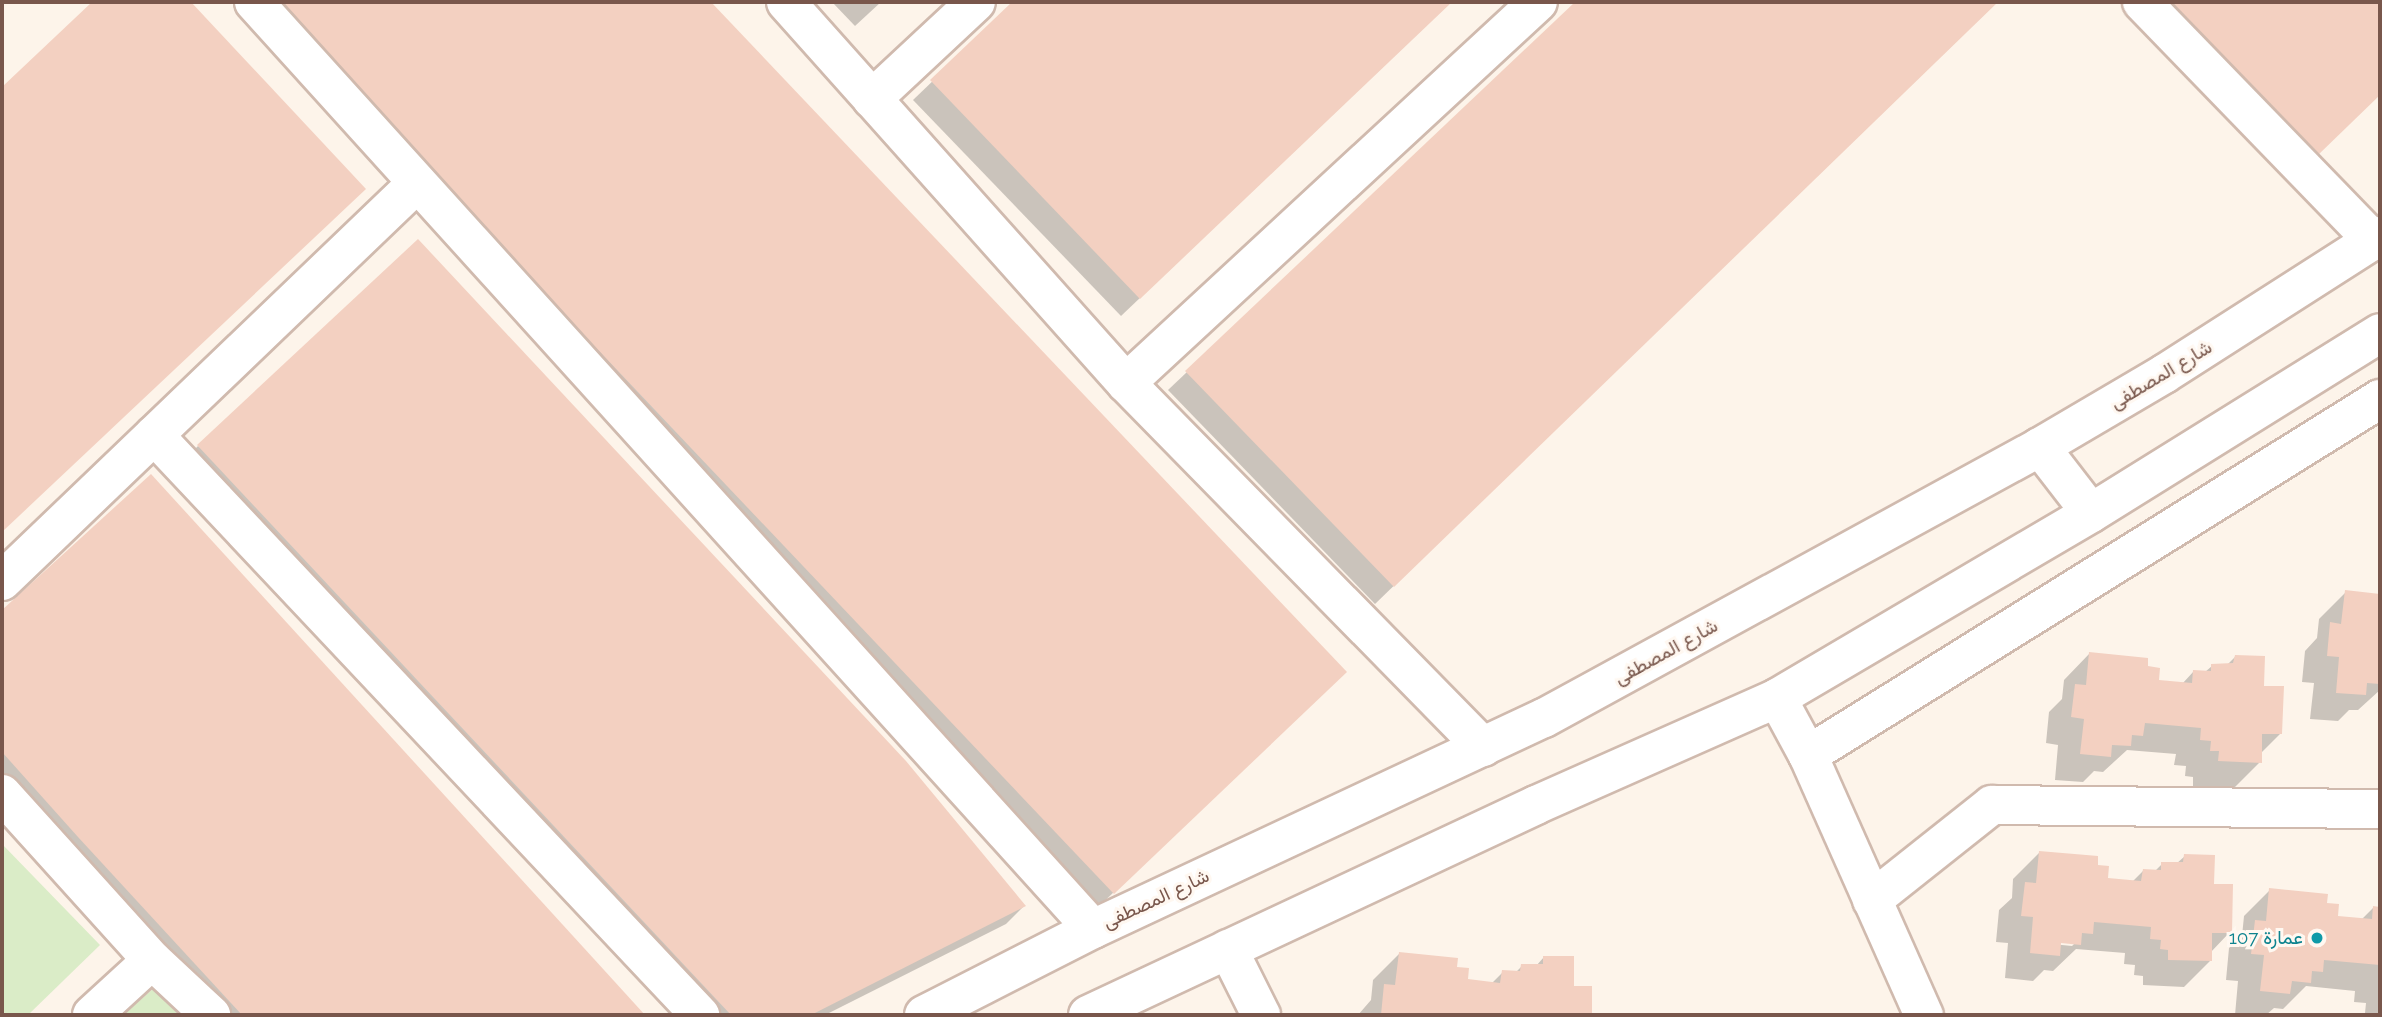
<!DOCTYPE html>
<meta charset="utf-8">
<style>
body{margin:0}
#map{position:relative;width:2382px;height:1017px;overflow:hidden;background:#fdf4ea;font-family:Raleway,Vazirmatn,sans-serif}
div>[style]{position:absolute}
.green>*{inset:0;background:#daecc7}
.shadow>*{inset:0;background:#0003}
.building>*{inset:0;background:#f3d0c1}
.roads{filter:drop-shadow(2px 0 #d0baae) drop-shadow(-2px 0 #d0baae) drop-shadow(0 2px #d0baae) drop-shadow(0 -2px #d0baae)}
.minor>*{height:38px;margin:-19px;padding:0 19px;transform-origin:19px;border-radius:19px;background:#fff}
.dots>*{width:19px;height:19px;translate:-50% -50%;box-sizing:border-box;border:4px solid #fff8f1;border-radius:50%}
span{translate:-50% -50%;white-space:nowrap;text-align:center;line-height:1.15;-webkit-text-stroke:6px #fff8f1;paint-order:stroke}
.street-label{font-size:19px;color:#79574c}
.culture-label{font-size:19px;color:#0d838f}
.right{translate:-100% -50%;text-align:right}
.frame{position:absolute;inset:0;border:4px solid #79574c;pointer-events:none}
</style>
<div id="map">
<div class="green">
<div style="clip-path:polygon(2px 844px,100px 945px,28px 1015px,2px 1015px)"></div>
<div style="clip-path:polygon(154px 988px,179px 1015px,123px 1015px)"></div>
</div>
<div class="shadow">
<div style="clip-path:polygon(95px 2px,188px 2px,364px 189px,2px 530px,2px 89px)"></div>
<div style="clip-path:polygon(233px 2px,709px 2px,1345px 672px,1094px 911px)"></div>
<div style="clip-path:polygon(832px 2px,881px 2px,855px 26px)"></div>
<div style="clip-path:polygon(1015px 2px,1451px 2px,1121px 316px,913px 100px)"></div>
<div style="clip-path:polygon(1578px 2px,1997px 2px,1375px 604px,1168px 390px)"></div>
<div style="clip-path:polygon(2135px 2px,2380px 2px,2380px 94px,2298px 172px)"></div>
<div style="clip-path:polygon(198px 446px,1024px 906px,1006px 924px,825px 1015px,697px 1015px,180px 464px)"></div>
<div style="clip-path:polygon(151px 476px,643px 1015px,208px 1015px,2px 790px,2px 612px)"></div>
<div style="clip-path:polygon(2346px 592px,2380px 596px,2380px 690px,2358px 710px,2349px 710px,2338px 721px,2310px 719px,2314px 683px,2302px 682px,2305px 651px,2317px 638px,2319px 619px)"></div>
<div style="clip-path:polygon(2090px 653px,2146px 668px,2157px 681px,2182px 684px,2194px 671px,2205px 672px,2212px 666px,2227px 665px,2235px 657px,2263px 687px,2280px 734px,2260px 754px,2260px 762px,2234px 788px,2193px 787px,2193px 777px,2185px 776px,2186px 766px,2174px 765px,2176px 754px,2127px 750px,2103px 772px,2094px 771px,2083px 782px,2055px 780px,2058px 745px,2046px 743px,2049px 712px,2062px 699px,2064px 680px)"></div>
<div style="clip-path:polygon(evenodd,2040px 852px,2096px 867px,2106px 879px,2132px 882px,2143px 871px,2155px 871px,2162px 864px,2176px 864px,2185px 856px,2213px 886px,2230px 932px,2210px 953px,2210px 961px,2184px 987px,2143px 985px,2143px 976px,2134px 975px,2135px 965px,2124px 964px,2125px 953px,2076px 949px,2053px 971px,2044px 970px,2033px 981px,2005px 978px,2008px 943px,1996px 942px,1999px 910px,2012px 898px,2013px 879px,2040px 852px,2053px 940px,2075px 943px,2072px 946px,2052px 944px,2053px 940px)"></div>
<div style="clip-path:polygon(2270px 890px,2325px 905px,2337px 918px,2361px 920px,2373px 908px,2380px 908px,2380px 1015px,2365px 1013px,2366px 1003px,2354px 1002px,2355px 991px,2306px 986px,2283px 1009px,2274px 1008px,2266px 1015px,2235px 1015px,2238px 981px,2226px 980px,2229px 948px,2242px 936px,2244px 916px)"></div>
<div style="clip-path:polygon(1399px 954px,1455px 969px,1466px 981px,1491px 984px,1503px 972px,1515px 973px,1522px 966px,1536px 966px,1544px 957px,1572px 988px,1590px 988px,1590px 1015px,1358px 1015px,1371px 1000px,1373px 980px)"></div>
</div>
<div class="building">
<div style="clip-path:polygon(92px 2px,191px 2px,366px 189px,2px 532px,2px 87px)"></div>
<div style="clip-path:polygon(268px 2px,711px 2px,1347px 672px,1114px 894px)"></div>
<div style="clip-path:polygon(1012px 2px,1452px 2px,1140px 299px,930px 80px)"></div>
<div style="clip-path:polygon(1575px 2px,1998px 2px,1394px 587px,1185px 371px)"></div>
<div style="clip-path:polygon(2170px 2px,2380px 2px,2380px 95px,2317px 156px)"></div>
<div style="clip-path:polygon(418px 239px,906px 761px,1026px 906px,811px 1015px,731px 1015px,197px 445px)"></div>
<div style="clip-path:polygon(151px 474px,594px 959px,645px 1015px,242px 1015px,78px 837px,2px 752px,2px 610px)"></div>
<div style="clip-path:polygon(2345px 590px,2380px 594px,2380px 684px,2367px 683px,2366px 695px,2336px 693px,2339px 657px,2327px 656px,2330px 622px,2341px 624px)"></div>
<div style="clip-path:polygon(2089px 652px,2148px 658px,2148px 666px,2160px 668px,2159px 680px,2192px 683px,2193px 670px,2211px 671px,2211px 664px,2233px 663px,2235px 655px,2265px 656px,2264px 686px,2284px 686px,2282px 734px,2262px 734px,2262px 763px,2218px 761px,2219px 751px,2210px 751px,2211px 741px,2200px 740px,2201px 728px,2145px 723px,2143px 736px,2132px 735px,2131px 746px,2112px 745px,2111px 757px,2080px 754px,2084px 719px,2071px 717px,2075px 684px,2086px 685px)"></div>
<div style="clip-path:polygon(2039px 851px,2098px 856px,2098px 865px,2109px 866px,2108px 878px,2141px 881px,2143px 869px,2161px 870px,2161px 862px,2183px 862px,2184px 854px,2215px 855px,2214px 884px,2233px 884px,2232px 933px,2212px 933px,2212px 961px,2168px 960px,2168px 950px,2160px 949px,2161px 940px,2150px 939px,2151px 927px,2094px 922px,2093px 934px,2082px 933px,2081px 945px,2061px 943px,2060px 956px,2030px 953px,2033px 917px,2021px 916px,2025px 882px,2036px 883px)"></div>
<div style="clip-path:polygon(2269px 888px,2328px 894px,2327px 903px,2339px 904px,2338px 916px,2372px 919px,2373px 906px,2380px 907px,2380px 965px,2324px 960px,2323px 972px,2312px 971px,2311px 983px,2292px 981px,2290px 994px,2260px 991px,2264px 955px,2251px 954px,2255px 920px,2266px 921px)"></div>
<div style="clip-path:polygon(1399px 952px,1458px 958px,1457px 967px,1469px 968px,1468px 979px,1500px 983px,1502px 970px,1520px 971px,1521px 964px,1543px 964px,1543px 956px,1574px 956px,1574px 986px,1592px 986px,1592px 1015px,1381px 1015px,1384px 984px,1395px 985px)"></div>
</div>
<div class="roads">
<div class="minor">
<div style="left:254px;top:2px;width:1250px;rotate:47.85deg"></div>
<div style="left:786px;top:2px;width:511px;rotate:48.25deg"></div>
<div style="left:1126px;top:383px;width:510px;rotate:45.56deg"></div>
<div style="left:2142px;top:2px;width:333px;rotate:45.9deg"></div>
<div style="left:872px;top:99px;width:142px;rotate:-43deg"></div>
<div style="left:1126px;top:383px;width:561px;rotate:-42.76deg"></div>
<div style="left:154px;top:435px;width:797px;rotate:46.73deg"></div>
<div style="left:2040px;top:447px;width:83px;rotate:52.3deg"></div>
<div style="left:2px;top:581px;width:575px;rotate:-43.8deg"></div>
<div style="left:1777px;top:698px;width:65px;rotate:61.5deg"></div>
<div style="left:1808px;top:755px;width:285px;rotate:66deg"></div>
<div style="left:1808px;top:755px;width:674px;rotate:-31.9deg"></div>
<div style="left:2px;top:794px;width:224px;rotate:47.9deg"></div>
<div style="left:152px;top:960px;width:81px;rotate:43deg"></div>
<div style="left:1872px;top:900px;width:153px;rotate:-38.4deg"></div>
<div style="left:1992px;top:805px;width:388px;rotate:0.6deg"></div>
<div style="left:1228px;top:949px;width:74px;rotate:63.4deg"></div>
<div style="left:92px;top:1015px;width:81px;rotate:-42.5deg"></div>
<div style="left:924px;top:1015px;width:190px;rotate:-27deg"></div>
<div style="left:1093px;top:929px;width:498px;rotate:-25.1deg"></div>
<div style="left:1544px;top:718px;width:565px;rotate:-28.65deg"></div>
<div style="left:2040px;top:447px;width:144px;rotate:-30.5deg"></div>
<div style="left:2164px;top:374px;width:256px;rotate:-32.6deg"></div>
<div style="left:1088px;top:1015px;width:495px;rotate:-25.1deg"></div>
<div style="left:1536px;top:805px;width:264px;rotate:-23.9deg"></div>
<div style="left:1777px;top:698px;width:364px;rotate:-30.5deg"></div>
<div style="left:2091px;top:513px;width:340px;rotate:-31.9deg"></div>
</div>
</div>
<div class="dots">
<div style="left:2317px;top:938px;background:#0f9aa8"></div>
</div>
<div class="street-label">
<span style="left:2161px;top:375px;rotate:-31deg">شارع المصطفى</span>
<span style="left:1666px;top:652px;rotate:-29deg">شارع المصطفى</span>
<span style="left:1156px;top:899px;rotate:-25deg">شارع المصطفى</span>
</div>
<div class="culture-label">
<span class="right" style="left:2303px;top:938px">عمارة 107</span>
</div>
<div class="frame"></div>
</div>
